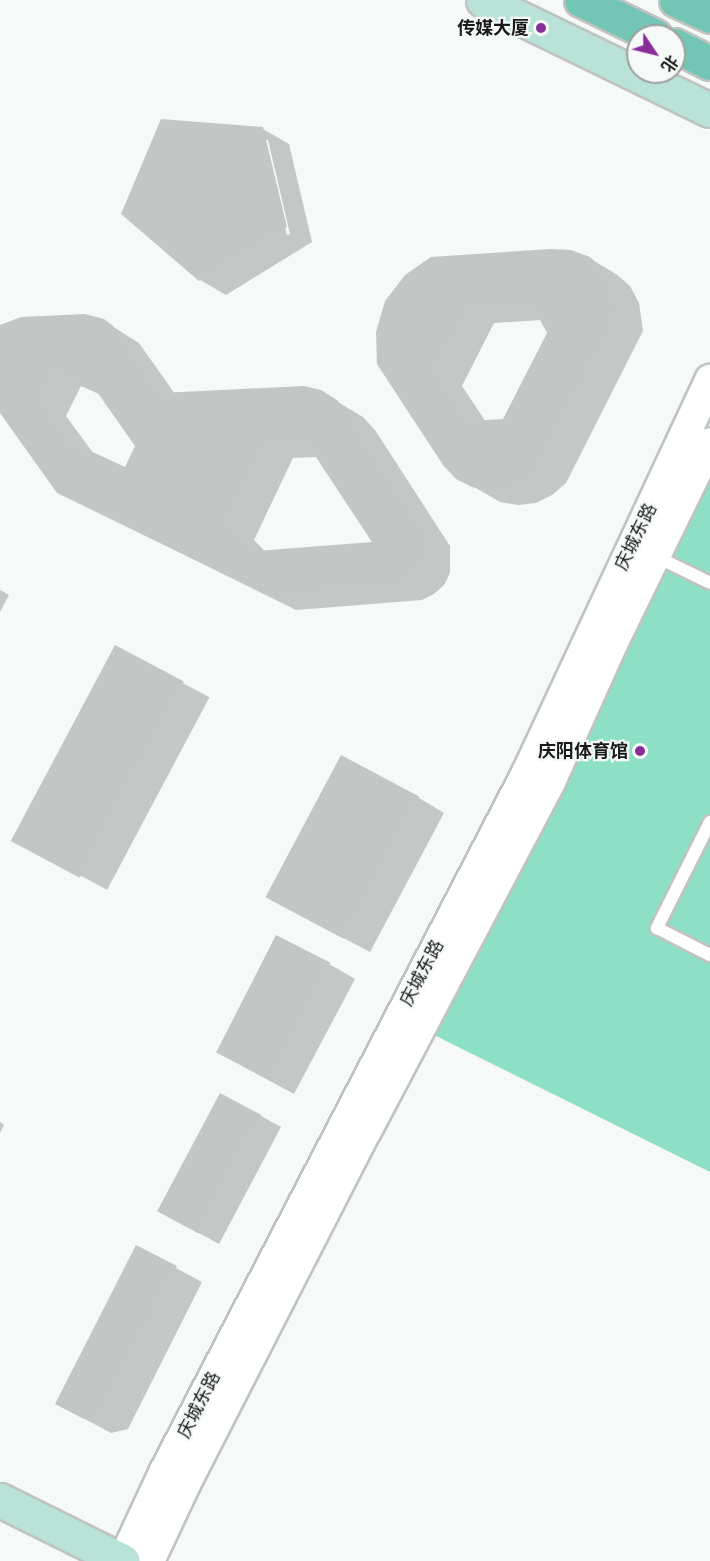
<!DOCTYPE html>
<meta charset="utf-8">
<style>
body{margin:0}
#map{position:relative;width:710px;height:1561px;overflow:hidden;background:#f5f9f8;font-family:"Nunito Sans","Noto Sans SC",sans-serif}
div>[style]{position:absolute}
.green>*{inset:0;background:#8de0c5}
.shadow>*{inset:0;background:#0003;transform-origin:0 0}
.building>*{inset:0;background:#c2c6c4;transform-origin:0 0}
.roads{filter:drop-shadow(2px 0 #bfc3c1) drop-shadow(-2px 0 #bfc3c1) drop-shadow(0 2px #bfc3c1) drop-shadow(0 -2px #bfc3c1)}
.service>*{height:12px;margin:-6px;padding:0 6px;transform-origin:6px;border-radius:6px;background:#fff}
.tertiary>*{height:30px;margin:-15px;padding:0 15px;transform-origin:15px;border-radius:15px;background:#fff}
.secondary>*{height:33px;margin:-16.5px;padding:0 16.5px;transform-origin:16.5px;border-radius:16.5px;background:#b9e2d9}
.primary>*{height:33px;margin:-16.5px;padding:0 16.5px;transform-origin:16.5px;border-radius:16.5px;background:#73c6b3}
.dots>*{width:16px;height:16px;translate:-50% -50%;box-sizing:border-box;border:3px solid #f5f9f8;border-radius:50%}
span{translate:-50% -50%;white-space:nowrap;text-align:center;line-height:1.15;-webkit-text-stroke:4.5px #f5f9f8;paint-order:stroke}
.poi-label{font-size:18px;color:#191a19;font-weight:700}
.right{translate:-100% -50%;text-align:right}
.street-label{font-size:18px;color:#191a19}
.north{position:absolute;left:626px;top:24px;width:60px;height:60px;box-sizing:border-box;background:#f5f9f8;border:2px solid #9da09f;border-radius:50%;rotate:125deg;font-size:16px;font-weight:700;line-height:24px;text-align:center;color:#191a19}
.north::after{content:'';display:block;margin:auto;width:21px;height:27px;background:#892e99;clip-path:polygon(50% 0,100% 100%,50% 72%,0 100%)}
</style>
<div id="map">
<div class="green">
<div style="clip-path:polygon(710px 469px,710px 1172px,430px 1033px)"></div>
</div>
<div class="shadow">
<div style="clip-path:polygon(evenodd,263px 129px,289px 144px,312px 242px,226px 295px,200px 280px,263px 129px,264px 140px,268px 140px,290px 234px,287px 235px,264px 140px)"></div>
<div style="clip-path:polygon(evenodd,589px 258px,616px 274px,630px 286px,639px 303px,643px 331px,566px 483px,552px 495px,536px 503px,518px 505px,500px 502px,457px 477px,377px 332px,589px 258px,542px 320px,549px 333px,504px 420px,486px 422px,462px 386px,494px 323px,542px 320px)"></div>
<div style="clip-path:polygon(evenodd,104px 321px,139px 343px,175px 394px,321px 392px,363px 417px,375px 430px,450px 546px,450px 573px,444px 585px,434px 594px,422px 600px,296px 610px,58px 492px,0 410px,0 327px,104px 321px,81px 386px,101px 395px,137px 445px,125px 469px,94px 454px,66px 416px,81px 386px,104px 321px,318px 457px,374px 543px,266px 552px,254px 540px,293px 458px,318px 457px)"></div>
<div style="clip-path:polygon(0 590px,9px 595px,0 612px)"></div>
<div style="left:115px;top:647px;width:107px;height:218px;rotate:28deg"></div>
<div style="clip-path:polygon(419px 798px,444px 813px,370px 952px,294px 912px)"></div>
<div style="clip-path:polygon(329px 964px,355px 979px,294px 1094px,242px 1066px)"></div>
<div style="clip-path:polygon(261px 1116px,281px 1127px,219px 1244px,179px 1222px)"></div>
<div style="clip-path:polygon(0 1122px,4px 1125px,0 1133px)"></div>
<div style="clip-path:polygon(137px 1247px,202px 1282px,128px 1429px,111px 1433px,57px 1404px)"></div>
</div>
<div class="building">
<div style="clip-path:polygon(161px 119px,263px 127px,287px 227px,199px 281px,121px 214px)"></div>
<div style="clip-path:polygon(evenodd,551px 249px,571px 250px,590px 257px,604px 270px,614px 287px,617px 315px,540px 468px,526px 481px,509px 489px,490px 491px,472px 487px,456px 479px,443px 465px,377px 364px,376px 332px,385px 301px,405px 275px,431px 257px,551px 249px,532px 305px,547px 333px,503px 419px,470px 421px,437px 370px,468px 309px,532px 305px)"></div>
<div style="clip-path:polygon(evenodd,85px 314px,104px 319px,113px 326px,161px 393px,304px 386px,321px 390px,337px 400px,349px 414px,424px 530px,427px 544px,424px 558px,418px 570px,408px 580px,395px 585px,269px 596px,57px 493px,0 413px,0 325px,21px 317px,85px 314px,55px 372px,97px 392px,135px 446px,125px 467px,71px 442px,41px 400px,55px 372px,85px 314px,306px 442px,372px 542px,257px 551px,228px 524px,267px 444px,306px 442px)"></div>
<div style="left:115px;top:645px;width:78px;height:222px;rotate:28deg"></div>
<div style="left:341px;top:755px;width:89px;height:161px;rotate:28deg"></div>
<div style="left:276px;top:935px;width:61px;height:132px;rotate:27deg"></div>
<div style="left:220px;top:1093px;width:47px;height:134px;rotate:28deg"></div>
<div style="clip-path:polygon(136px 1245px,177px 1266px,102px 1415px,84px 1419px,55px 1404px)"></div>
</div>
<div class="roads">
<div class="service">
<div style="left:655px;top:556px;width:61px;rotate:26.1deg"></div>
<div style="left:710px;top:822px;width:119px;rotate:116.6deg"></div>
<div style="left:657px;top:928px;width:59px;rotate:27deg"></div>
</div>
<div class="tertiary">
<div style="left:123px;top:1561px;width:99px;rotate:-65deg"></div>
<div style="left:165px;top:1471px;width:786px;rotate:-62.59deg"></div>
<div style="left:527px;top:773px;width:434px;rotate:-65deg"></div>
<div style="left:149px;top:1561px;width:85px;rotate:-64.9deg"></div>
<div style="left:185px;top:1484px;width:397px;rotate:-62.9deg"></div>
<div style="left:366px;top:1131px;width:395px;rotate:-62.2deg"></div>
<div style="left:550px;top:782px;width:154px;rotate:-65.8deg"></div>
<div style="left:613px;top:642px;width:221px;rotate:-64deg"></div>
</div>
<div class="secondary">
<div style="left:483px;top:0;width:252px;rotate:25.9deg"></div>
<div style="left:0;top:1500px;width:137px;rotate:26.4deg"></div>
</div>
<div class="primary">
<div style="left:581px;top:0;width:82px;rotate:25.9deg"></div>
<div style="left:676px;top:0;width:38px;rotate:25deg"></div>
<div style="left:674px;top:45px;width:40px;rotate:26.6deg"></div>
</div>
</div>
<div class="dots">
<div style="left:541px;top:28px;background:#892e99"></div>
<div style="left:640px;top:751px;background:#892e99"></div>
</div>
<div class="poi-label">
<span class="right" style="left:529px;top:28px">传媒大厦</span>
<span class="right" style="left:628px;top:751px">庆阳体育馆</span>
</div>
<div class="street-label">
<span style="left:636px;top:537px;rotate:-64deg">庆城东路</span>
<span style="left:422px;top:973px;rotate:-62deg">庆城东路</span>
<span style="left:199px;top:1405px;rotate:-63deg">庆城东路</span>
</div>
<div class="north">北</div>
</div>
